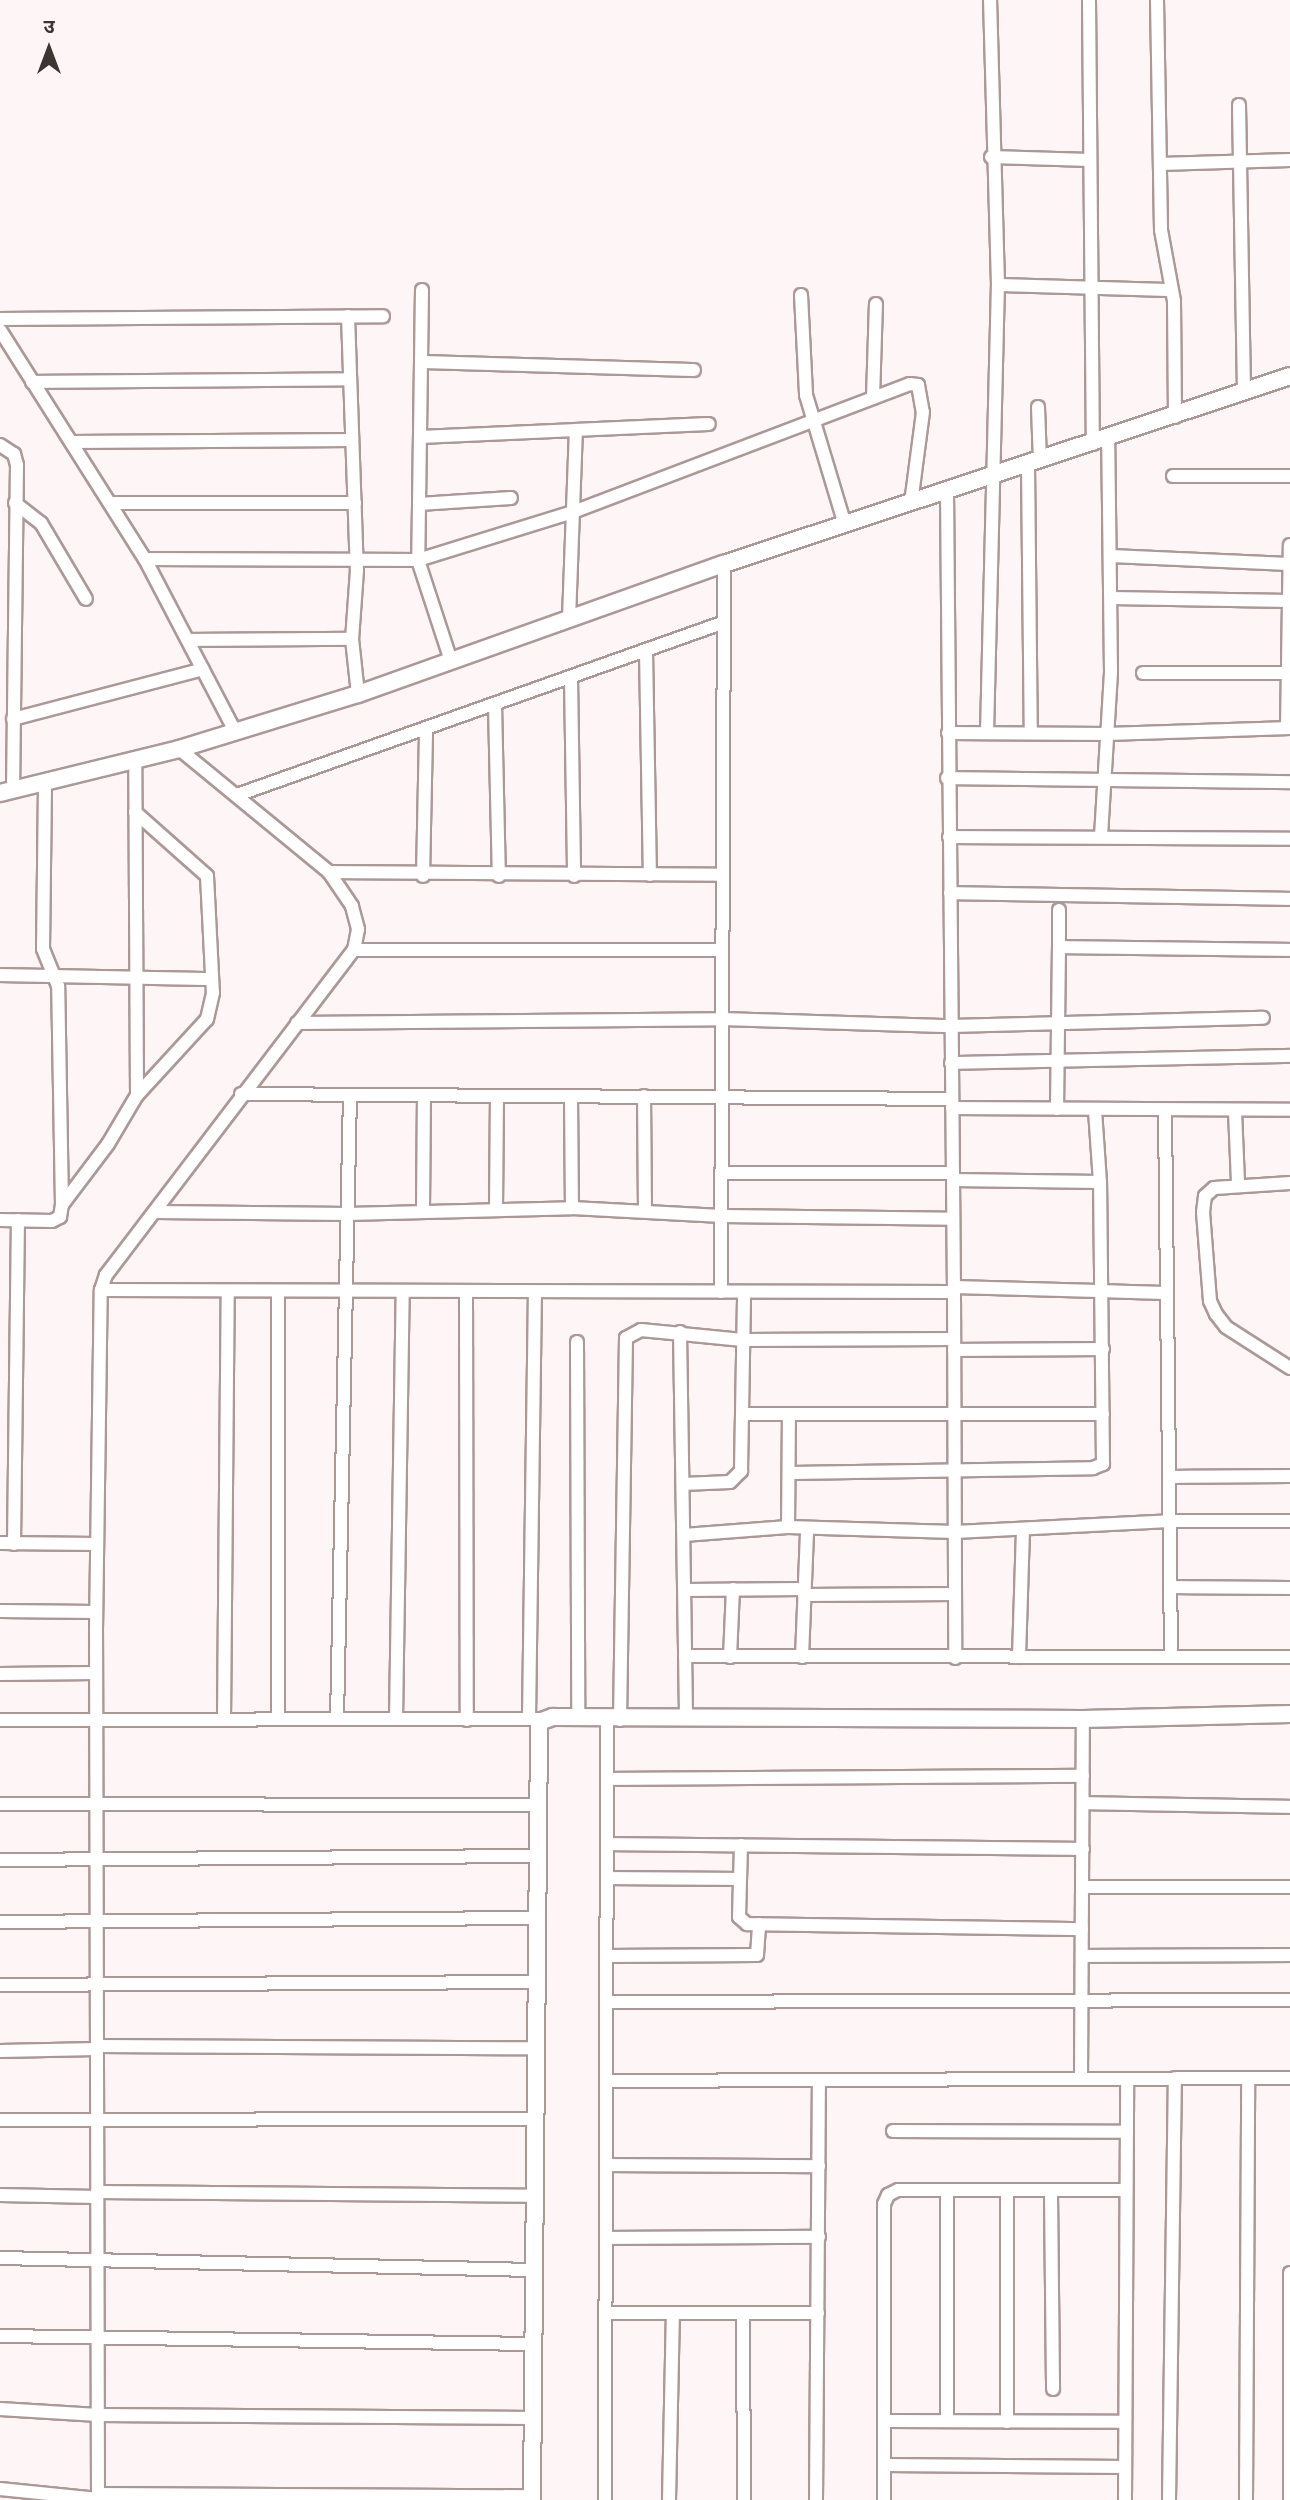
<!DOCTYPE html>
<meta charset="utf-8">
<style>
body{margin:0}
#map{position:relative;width:1290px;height:2500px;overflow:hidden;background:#fef6f6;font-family:"Source Sans 3","Noto Sans Devanagari",sans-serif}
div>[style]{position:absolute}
.roads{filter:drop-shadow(2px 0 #ab9998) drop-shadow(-2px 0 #ab9998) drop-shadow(0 2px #ab9998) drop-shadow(0 -2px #ab9998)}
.minor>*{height:12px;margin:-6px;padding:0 6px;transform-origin:6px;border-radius:6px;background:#fff}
.tertiary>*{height:16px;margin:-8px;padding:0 8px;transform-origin:8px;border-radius:8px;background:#fff}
span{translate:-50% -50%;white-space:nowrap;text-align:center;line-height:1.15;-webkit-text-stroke:5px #fef6f6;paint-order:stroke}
.north{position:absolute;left:14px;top:14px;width:70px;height:70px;-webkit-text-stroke:5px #fef6f6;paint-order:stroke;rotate:0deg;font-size:19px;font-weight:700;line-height:28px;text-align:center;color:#3c3534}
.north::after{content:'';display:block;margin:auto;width:24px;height:32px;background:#3c3534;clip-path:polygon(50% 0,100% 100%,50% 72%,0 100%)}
</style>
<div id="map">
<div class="roads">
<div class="minor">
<div style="left:1089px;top:0;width:444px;rotate:89.5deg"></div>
<div style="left:1157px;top:0;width:230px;rotate:89deg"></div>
<div style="left:1161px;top:230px;width:72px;rotate:79.6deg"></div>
<div style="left:1174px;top:301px;width:116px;rotate:89.5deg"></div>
<div style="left:1239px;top:105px;width:288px;rotate:89deg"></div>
<div style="left:991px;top:157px;width:99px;rotate:1.7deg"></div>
<div style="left:1160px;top:164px;width:130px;rotate:-1.8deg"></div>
<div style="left:998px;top:285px;width:172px;rotate:1.7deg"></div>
<div style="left:422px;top:290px;width:270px;rotate:90.8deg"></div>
<div style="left:418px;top:560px;width:106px;rotate:71.9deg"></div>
<div style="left:801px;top:295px;width:100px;rotate:87.1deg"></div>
<div style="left:806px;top:395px;width:136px;rotate:73.3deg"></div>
<div style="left:348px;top:316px;width:254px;rotate:88deg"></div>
<div style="left:357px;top:570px;width:69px;rotate:94.1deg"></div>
<div style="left:352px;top:639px;width:55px;rotate:83.8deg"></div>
<div style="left:0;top:319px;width:383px;rotate:-0.4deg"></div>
<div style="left:0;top:330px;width:271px;rotate:57.7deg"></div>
<div style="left:145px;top:559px;width:194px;rotate:62.4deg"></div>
<div style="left:421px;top:362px;width:273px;rotate:1.7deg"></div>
<div style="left:32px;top:382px;width:318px;rotate:-0.5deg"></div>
<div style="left:873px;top:398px;width:94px;rotate:-88.2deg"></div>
<div style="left:1038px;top:407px;width:54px;rotate:87.9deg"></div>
<div style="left:420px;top:437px;width:289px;rotate:-2.6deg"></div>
<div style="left:71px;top:442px;width:281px;rotate:-0.4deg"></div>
<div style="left:0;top:445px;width:17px;rotate:33deg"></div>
<div style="left:14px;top:454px;width:11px;rotate:75deg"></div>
<div style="left:17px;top:465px;width:325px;rotate:90.7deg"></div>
<div style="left:1028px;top:465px;width:268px;rotate:89.4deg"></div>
<div style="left:1173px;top:476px;width:117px"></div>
<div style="left:15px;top:503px;width:33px;rotate:38deg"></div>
<div style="left:41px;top:523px;width:88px;rotate:59.4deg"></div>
<div style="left:110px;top:503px;width:245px"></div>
<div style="left:419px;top:504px;width:92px;rotate:-3.7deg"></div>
<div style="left:1111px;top:556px;width:178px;rotate:2.6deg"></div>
<div style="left:145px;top:559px;width:273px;rotate:0.2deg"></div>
<div style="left:418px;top:560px;width:162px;rotate:-17.2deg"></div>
<div style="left:573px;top:512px;width:360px;rotate:-20.8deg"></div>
<div style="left:910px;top:384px;width:8px;rotate:7deg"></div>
<div style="left:918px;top:385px;width:27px;rotate:80deg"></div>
<div style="left:923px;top:412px;width:92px;rotate:97.5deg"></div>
<div style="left:1111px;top:598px;width:179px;rotate:1deg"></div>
<div style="left:569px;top:619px;width:189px;rotate:-87.9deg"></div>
<div style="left:189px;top:640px;width:163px;rotate:-0.4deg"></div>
<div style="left:646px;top:651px;width:224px;rotate:89deg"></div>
<div style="left:1143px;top:673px;width:147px"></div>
<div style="left:571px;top:678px;width:198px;rotate:89.1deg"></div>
<div style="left:495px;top:705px;width:171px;rotate:88.7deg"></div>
<div style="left:13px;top:719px;width:196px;rotate:-14.7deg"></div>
<div style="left:1287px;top:728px;width:183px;rotate:-89.1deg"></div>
<div style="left:948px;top:733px;width:159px;rotate:0.4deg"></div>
<div style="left:1107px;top:734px;width:183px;rotate:-1.9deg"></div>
<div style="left:987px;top:733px;width:448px;rotate:-88.6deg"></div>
<div style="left:998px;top:285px;width:285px;rotate:-91.6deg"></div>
<div style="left:947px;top:778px;width:343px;rotate:0.7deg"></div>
<div style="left:237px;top:795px;width:515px;rotate:-19.53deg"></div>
<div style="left:135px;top:812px;width:96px;rotate:41.6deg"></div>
<div style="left:207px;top:876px;width:117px;rotate:87.1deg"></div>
<div style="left:213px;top:993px;width:27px;rotate:103deg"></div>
<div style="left:207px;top:1019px;width:103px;rotate:132.6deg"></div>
<div style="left:1101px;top:836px;width:165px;rotate:-86.5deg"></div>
<div style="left:1111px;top:671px;width:232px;rotate:-90.7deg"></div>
<div style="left:949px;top:837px;width:341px;rotate:0.3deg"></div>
<div style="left:329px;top:872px;width:393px;rotate:0.4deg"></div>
<div style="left:423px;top:876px;width:146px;rotate:-88.8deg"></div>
<div style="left:950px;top:893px;width:340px;rotate:1deg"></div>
<div style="left:1059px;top:910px;width:37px;rotate:90deg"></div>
<div style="left:354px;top:950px;width:368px"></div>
<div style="left:0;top:975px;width:212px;rotate:1.1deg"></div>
<div style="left:297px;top:1023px;width:425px;rotate:-0.5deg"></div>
<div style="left:722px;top:1019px;width:229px;rotate:1.8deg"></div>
<div style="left:951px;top:1026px;width:312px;rotate:-1.5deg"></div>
<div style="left:951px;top:1063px;width:339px;rotate:-1.2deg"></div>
<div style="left:241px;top:1094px;width:711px;rotate:0.4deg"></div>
<div style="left:571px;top:1096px;width:112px;rotate:89.5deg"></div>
<div style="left:644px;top:1096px;width:115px;rotate:89.5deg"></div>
<div style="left:952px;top:1108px;width:338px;rotate:0.3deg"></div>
<div style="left:1057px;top:1109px;width:162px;rotate:-89.3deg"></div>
<div style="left:1059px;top:947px;width:231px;rotate:0.7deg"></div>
<div style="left:1165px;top:1110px;width:547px;rotate:89.37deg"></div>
<div style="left:1235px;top:1111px;width:72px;rotate:87.6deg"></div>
<div style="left:722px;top:1173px;width:231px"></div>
<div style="left:953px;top:1180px;width:147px;rotate:0.8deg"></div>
<div style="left:1290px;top:1183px;width:76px;rotate:176.2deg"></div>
<div style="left:1214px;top:1188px;width:12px;rotate:138deg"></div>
<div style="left:1205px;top:1196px;width:16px;rotate:97deg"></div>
<div style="left:1203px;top:1212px;width:89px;rotate:85.5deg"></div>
<div style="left:1210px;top:1301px;width:14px;rotate:65deg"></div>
<div style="left:1216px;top:1314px;width:16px;rotate:52deg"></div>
<div style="left:1226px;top:1327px;width:76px;rotate:32.6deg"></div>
<div style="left:62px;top:1205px;width:76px;rotate:-53deg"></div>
<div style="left:108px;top:1144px;width:57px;rotate:-59.4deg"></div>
<div style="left:137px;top:1095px;width:334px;rotate:-90.3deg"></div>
<div style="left:423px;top:1209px;width:113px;rotate:-89.5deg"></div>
<div style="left:496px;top:1209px;width:113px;rotate:-89.5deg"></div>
<div style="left:157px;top:1212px;width:191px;rotate:0.6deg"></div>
<div style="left:348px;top:1214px;width:224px;rotate:-1.5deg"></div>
<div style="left:572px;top:1208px;width:150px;rotate:3.1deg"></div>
<div style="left:722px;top:1216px;width:231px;rotate:0.7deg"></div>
<div style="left:0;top:1220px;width:52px;rotate:1.1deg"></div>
<div style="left:52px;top:1221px;width:9px;rotate:-27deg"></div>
<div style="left:60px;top:1217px;width:12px;rotate:-81deg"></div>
<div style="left:62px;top:1205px;width:219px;rotate:-91deg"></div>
<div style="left:58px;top:986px;width:40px;rotate:-112deg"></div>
<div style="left:43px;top:949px;width:166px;rotate:-89.3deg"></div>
<div style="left:954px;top:1287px;width:211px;rotate:1.6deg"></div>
<div style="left:101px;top:1290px;width:853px;rotate:0.13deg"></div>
<div style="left:954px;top:1292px;width:801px;rotate:-90.5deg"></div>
<div style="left:278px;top:1292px;width:427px;rotate:90deg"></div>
<div style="left:466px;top:1292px;width:428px;rotate:89.9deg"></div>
<div style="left:721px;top:1292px;width:728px;rotate:-89.76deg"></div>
<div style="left:954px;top:1292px;width:366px;rotate:89.8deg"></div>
<div style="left:680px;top:1332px;width:387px;rotate:89.1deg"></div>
<div style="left:577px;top:1342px;width:376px;rotate:89.8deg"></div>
<div style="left:954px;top:1350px;width:149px;rotate:-0.4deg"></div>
<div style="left:742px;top:1414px;width:361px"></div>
<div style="left:791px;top:1473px;width:302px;rotate:-0.9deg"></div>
<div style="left:1093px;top:1468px;width:11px;rotate:-22deg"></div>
<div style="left:1103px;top:1464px;width:282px;rotate:-90.6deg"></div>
<div style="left:1100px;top:1182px;width:72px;rotate:-94deg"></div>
<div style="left:1170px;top:1477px;width:120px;rotate:-0.5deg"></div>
<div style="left:683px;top:1484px;width:47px;rotate:-2.4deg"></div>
<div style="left:730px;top:1482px;width:16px;rotate:-45deg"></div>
<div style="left:741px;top:1471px;width:179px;rotate:-89deg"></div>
<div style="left:788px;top:1527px;width:113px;rotate:-89.5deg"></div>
<div style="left:684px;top:1535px;width:104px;rotate:-4.4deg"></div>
<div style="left:788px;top:1527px;width:167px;rotate:1.7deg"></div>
<div style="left:955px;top:1532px;width:215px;rotate:-2.9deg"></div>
<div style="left:1170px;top:1521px;width:120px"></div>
<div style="left:0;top:1543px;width:97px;rotate:0.6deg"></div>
<div style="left:14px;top:1544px;width:324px;rotate:-89.3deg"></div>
<div style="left:1171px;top:1587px;width:119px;rotate:0.5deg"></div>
<div style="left:685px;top:1590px;width:119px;rotate:-0.5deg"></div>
<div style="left:804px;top:1595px;width:151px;rotate:-0.4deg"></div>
<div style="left:0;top:1611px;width:96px;rotate:0.6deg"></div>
<div style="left:685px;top:1656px;width:605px;rotate:0.09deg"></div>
<div style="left:730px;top:1657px;width:68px;rotate:-87.5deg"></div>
<div style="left:802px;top:1657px;width:127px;rotate:-87.7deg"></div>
<div style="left:1019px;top:1657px;width:127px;rotate:-88.2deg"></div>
<div style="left:0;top:1674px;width:96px;rotate:-0.6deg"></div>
<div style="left:224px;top:1719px;width:427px;rotate:-89.5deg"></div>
<div style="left:337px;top:1719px;width:624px;rotate:-88.81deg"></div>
<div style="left:396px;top:1719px;width:427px;rotate:-89.1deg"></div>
<div style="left:529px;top:1719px;width:427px;rotate:-89.2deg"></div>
<div style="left:0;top:1720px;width:542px;rotate:-0.11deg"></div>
<div style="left:620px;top:1720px;width:382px;rotate:-89.1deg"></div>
<div style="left:626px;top:1338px;width:17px;rotate:-28deg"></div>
<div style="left:641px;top:1330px;width:102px;rotate:5.6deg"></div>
<div style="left:743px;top:1340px;width:211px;rotate:-0.3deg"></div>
<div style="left:607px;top:1779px;width:476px;rotate:-0.4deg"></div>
<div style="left:1083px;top:1803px;width:207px;rotate:1.1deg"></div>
<div style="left:0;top:1804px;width:535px;rotate:0.11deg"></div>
<div style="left:607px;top:1844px;width:476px;rotate:0.6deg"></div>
<div style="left:741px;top:1845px;width:72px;rotate:91.6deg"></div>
<div style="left:739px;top:1917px;width:11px;rotate:41deg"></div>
<div style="left:747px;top:1924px;width:335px;rotate:0.9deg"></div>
<div style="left:0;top:1860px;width:535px;rotate:-0.43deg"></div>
<div style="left:607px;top:1878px;width:133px;rotate:0.4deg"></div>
<div style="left:1082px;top:1887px;width:208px"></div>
<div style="left:0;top:1922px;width:534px;rotate:-0.43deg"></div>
<div style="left:607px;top:1956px;width:150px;rotate:-0.4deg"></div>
<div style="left:757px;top:1955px;width:31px;rotate:-86deg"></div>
<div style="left:1082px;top:1956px;width:208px;rotate:-0.3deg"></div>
<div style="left:0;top:1985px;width:534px;rotate:-0.32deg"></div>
<div style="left:606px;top:2002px;width:684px;rotate:-0.17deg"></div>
<div style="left:97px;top:2046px;width:437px;rotate:0.3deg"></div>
<div style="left:0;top:2051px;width:97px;rotate:-1.2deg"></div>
<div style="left:1081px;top:2079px;width:360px;rotate:-89.7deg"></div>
<div style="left:606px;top:2081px;width:684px;rotate:-0.25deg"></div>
<div style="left:0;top:2120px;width:533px;rotate:-0.11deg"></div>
<div style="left:893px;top:2131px;width:234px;rotate:0.2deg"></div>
<div style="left:606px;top:2165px;width:213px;rotate:0.3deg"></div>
<div style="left:97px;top:2192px;width:435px;rotate:0.5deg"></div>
<div style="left:947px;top:2192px;width:229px;rotate:90deg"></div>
<div style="left:1051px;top:2193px;width:196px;rotate:89.4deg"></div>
<div style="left:0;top:2195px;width:97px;rotate:1.2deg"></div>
<div style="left:606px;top:2238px;width:213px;rotate:-0.3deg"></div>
<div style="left:0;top:2258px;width:532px;rotate:1.29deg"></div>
<div style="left:1290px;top:2273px;width:227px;rotate:90deg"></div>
<div style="left:605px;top:2313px;width:213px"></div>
<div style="left:743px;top:2313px;width:187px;rotate:89.7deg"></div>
<div style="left:0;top:2336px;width:532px;rotate:0.86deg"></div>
<div style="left:0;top:2409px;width:98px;rotate:3.5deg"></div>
<div style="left:98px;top:2415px;width:434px;rotate:0.4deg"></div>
<div style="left:886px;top:2421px;width:239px;rotate:0.2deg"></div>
<div style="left:1007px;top:2422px;width:229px;rotate:-90deg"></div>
<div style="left:886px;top:2465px;width:239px;rotate:0.5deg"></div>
<div style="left:0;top:2489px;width:99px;rotate:5.8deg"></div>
<div style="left:98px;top:2494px;width:434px;rotate:0.3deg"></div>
<div style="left:98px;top:2500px;width:870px;rotate:-90.13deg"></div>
<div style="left:96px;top:1630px;width:340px;rotate:-89.2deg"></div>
<div style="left:101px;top:1290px;width:16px;rotate:-72deg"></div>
<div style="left:106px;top:1275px;width:409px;rotate:-52.7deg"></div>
<div style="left:354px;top:950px;width:21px;rotate:-79deg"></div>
<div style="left:358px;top:929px;width:24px;rotate:-105deg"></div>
<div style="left:352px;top:906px;width:41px;rotate:-124.1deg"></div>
<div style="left:329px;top:872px;width:194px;rotate:-140.6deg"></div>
<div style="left:605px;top:2500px;width:780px;rotate:-89.85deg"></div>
<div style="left:669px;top:2500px;width:187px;rotate:-88.8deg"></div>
<div style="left:816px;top:2500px;width:420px;rotate:-89.6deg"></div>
<div style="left:884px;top:2500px;width:296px;rotate:-90deg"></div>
<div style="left:884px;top:2204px;width:10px;rotate:-66deg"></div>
<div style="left:888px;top:2195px;width:11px;rotate:-27deg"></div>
<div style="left:898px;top:2190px;width:228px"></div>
<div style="left:1125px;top:2500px;width:421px;rotate:-89.7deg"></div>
<div style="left:1169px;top:2500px;width:422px;rotate:-89.2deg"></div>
<div style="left:1246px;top:2500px;width:422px;rotate:-89.7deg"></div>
</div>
<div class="tertiary">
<div style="left:0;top:793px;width:184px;rotate:-13.8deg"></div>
<div style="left:179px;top:749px;width:187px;rotate:-17.1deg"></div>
<div style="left:358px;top:694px;width:388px;rotate:-19.6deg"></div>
<div style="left:724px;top:564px;width:596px;rotate:-18.37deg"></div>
<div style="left:532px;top:2500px;width:778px;rotate:-89.48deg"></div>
<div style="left:539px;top:1722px;width:15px;rotate:-20deg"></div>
<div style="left:553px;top:1717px;width:530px;rotate:0.22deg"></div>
<div style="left:1083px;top:1719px;width:207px;rotate:-1.4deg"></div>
</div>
</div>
<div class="north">उ</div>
</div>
